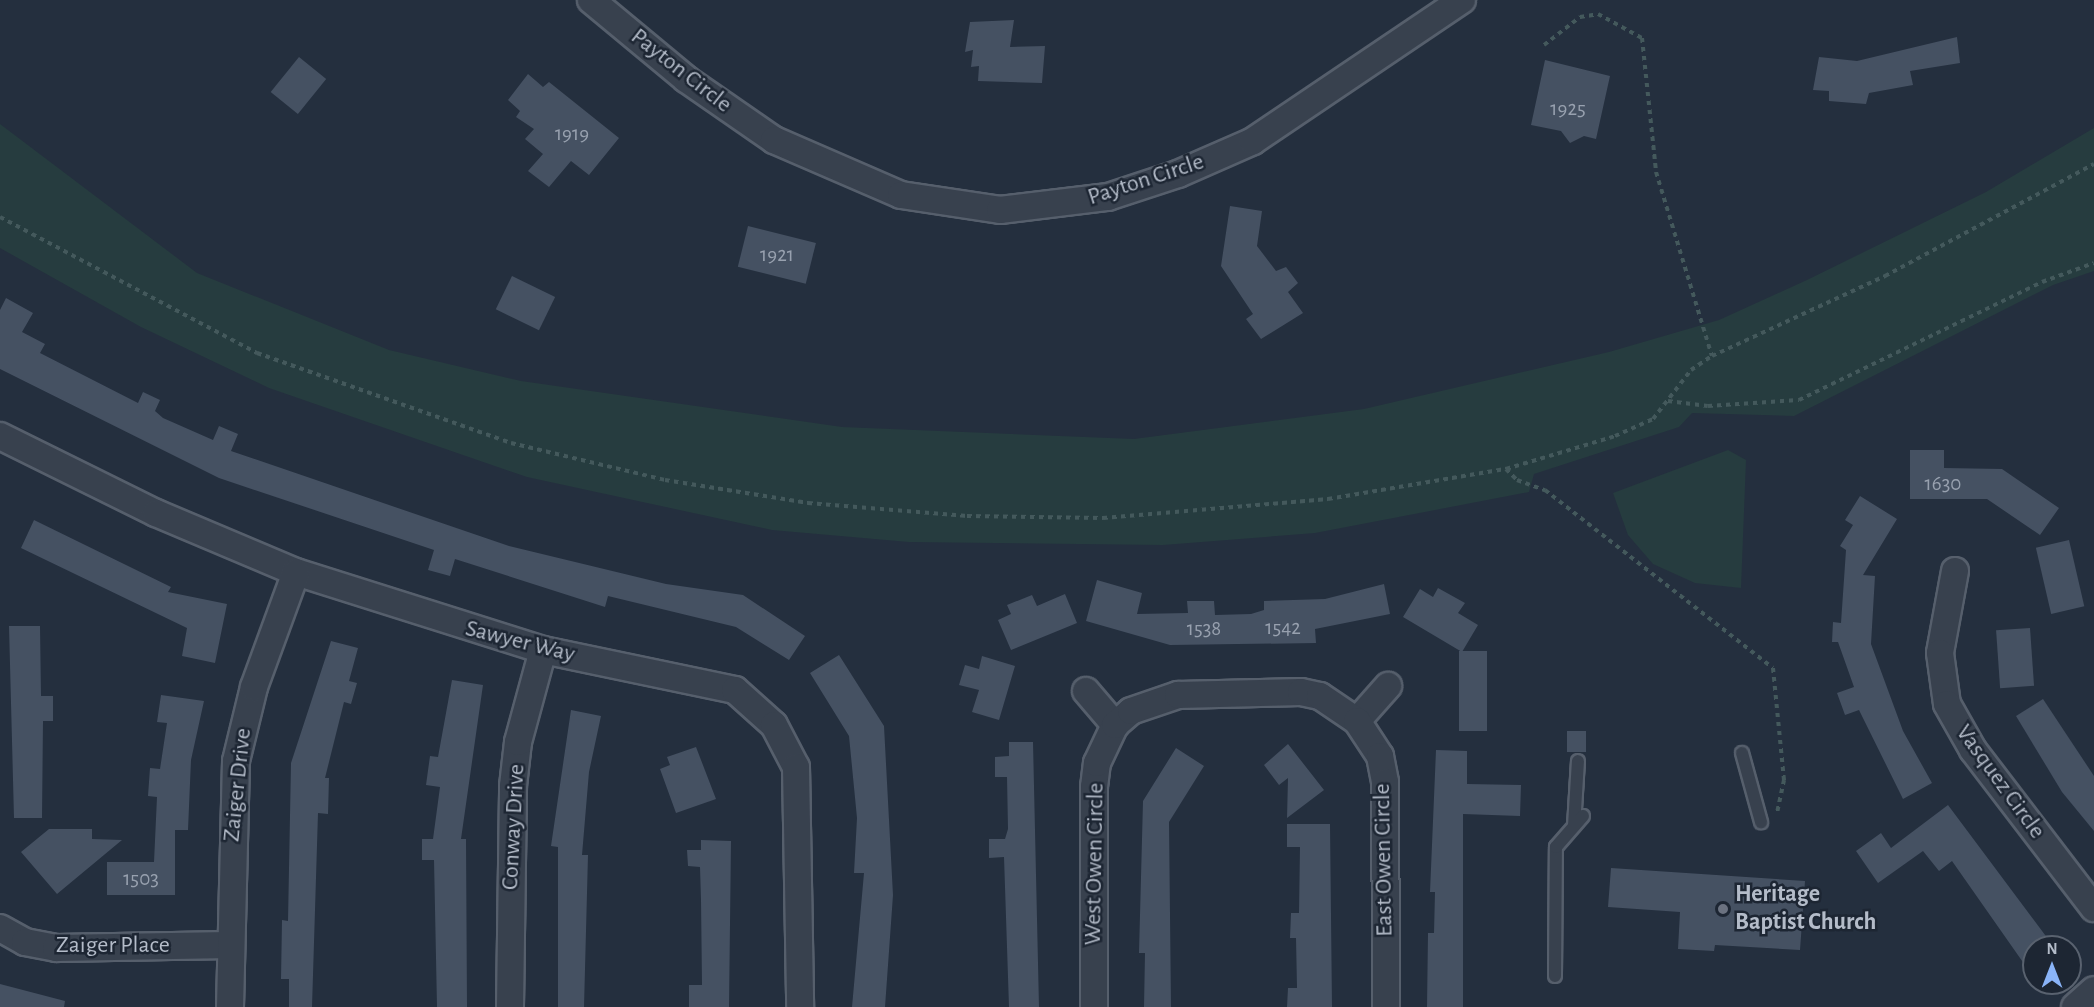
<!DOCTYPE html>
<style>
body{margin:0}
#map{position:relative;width:2094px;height:1007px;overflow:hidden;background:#242f3e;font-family:"Alegreya Sans",sans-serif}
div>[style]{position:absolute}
.green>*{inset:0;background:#263c3f}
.building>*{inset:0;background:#455162;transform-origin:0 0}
.path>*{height:4px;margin-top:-2px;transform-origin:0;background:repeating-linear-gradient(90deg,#44595c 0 4.5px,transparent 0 9px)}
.roads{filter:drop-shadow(2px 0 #565f6c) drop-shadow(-2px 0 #565f6c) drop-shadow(0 2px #565f6c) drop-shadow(0 -2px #565f6c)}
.lane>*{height:12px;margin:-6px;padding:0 6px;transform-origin:6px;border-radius:6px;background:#38414e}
.street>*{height:26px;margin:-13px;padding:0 13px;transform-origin:13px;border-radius:13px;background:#38414e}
.dots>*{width:16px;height:16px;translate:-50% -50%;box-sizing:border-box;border:3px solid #1d2633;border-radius:50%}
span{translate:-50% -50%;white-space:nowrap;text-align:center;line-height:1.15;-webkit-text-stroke:5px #1d2633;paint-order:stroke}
.number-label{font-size:21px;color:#98a1af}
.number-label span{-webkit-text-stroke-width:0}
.street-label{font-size:24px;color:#b4bcc9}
.poi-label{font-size:24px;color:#b4bcc9;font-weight:700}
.left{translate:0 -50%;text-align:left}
.north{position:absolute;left:2022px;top:935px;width:60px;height:60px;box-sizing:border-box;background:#1d2633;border:2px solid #59626f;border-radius:50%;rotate:0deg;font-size:16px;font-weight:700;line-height:24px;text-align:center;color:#b4bcc9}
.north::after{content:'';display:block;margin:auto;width:21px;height:27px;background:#8ab4f8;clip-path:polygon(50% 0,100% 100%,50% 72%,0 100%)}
</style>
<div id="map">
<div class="green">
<div style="clip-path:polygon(0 124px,197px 273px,389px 350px,521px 381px,842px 427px,1134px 439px,1364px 409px,1609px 352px,1719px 320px,1807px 280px,1986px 192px,2094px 128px,2094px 271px,2053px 285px,1794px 416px,1692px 413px,1679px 427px,1534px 474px,1529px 492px,1315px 533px,1163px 545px,909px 542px,772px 530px,527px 477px,269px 388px,141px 327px,0 248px)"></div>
<div style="clip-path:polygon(1728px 450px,1746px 460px,1741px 588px,1695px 583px,1653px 564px,1628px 535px,1613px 493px)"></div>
</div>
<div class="building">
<div style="clip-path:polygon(1014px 20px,1010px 47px,1045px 46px,1042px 83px,978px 81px,979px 66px,971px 67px,973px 50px,965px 52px,970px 22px)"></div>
<div style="clip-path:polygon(1957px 37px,1960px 63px,1910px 71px,1913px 85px,1869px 93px,1866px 104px,1829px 101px,1829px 91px,1813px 90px,1819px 57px,1857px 61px)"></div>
<div style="left:299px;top:57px;width:35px;height:45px;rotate:39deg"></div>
<div style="clip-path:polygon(1545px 60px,1610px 76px,1596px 139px,1584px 136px,1570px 143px,1561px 131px,1531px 125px)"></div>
<div style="clip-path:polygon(528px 74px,543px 87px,549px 82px,619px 138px,589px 175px,571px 161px,549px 187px,528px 171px,543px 154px,525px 139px,534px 129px,516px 117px,520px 111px,508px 100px)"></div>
<div style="clip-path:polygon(1230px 206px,1262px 211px,1257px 246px,1276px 271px,1286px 267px,1298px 283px,1288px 292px,1303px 313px,1261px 339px,1246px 319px,1253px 314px,1221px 266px)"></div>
<div style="left:748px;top:226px;width:70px;height:42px;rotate:14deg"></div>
<div style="left:512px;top:276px;width:48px;height:37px;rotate:26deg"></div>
<div style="clip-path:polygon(6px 298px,33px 313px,22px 332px,45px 344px,40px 353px,138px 403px,143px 392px,160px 400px,155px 411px,163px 418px,213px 440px,219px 426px,238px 434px,231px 451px,509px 546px,666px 584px,743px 595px,805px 636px,789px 660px,736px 627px,608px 596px,605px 607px,455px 559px,450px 576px,428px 570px,434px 550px,219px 478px,0 369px,0 310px)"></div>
<div style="clip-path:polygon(1910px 450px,1944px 450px,1944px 468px,2002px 469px,2059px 508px,2040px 535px,1987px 499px,1910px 499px)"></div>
<div style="clip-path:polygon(1860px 496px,1897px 519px,1863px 575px,1875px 576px,1871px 644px,1903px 731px,1932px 783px,1903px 799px,1859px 710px,1845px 715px,1837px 693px,1854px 687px,1838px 642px,1832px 642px,1833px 622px,1841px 623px,1846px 550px,1840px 546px,1853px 525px,1845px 520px)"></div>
<div style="clip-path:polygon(34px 520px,171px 587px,168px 592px,227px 604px,215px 663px,182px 656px,187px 628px,21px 548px)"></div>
<div style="left:2069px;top:540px;width:68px;height:34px;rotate:77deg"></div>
<div style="clip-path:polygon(1097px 580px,1142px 593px,1137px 614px,1188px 613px,1187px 601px,1214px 601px,1215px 615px,1251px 614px,1264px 610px,1264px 601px,1325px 599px,1384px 584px,1390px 614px,1315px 629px,1316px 643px,1170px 645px,1086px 621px)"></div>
<div style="clip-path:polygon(1438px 588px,1465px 603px,1458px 613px,1478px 625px,1462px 652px,1403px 617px,1420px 589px,1433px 597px)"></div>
<div style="clip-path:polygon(1065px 594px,1077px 623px,1011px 650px,998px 620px,1011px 614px,1007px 605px,1032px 595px,1037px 606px)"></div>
<div style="clip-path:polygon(9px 626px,40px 626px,41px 696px,53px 696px,53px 721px,43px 721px,42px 818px,14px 818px)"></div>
<div style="left:2030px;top:628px;width:58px;height:34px;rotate:86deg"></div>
<div style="clip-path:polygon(331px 641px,358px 648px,349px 681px,357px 683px,351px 704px,344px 702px,325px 778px,329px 778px,328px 814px,318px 813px,312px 1007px,289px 1007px,289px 979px,281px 979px,282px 920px,288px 921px,291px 763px)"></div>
<div style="left:1487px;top:651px;width:80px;height:28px;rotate:90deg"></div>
<div style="clip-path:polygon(839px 655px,884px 726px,893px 895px,885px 1007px,852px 1007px,864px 873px,854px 873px,857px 818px,849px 736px,810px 673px)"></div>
<div style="clip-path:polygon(982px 656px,1015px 666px,999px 720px,972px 712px,979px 690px,959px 685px,965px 665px,979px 669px)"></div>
<div style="clip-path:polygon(452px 680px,483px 685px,461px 839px,466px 839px,467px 1007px,437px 1007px,434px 860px,422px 860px,422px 839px,433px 839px,440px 787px,426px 785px,430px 756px,438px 757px)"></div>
<div style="clip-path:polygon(161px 695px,204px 701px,191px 760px,188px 830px,175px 830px,175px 895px,107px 895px,107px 862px,154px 862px,157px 797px,148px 796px,150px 768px,160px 769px,167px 723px,157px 722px)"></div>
<div style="clip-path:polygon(2043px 699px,2094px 776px,2094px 831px,2062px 792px,2016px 716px)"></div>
<div style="clip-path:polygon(571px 710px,601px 716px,589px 772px,582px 855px,588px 855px,584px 1007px,558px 1007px,558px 847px,551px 846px)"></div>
<div style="left:1567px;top:731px;width:19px;height:21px"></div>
<div style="clip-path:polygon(1009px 742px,1033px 742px,1039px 1007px,1009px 1007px,1004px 857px,989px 858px,989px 839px,1005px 839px,1008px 829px,1007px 777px,995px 777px,995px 757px,1009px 756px)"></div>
<div style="clip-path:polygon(1288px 744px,1324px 790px,1287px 818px,1288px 778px,1279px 785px,1264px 765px)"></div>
<div style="clip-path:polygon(696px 747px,716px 799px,676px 813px,660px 769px,670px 765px,667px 757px)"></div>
<div style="clip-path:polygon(1176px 748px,1204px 766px,1169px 822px,1171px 1007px,1144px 1007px,1145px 953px,1139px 953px,1143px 801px)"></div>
<div style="clip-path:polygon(1436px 750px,1467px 751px,1467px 784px,1521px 785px,1520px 816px,1463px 814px,1463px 1007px,1427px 1007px,1428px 933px,1434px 933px,1435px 892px,1430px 892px)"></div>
<div style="clip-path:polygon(1948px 805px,2054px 947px,2034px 947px,2034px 978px,1952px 861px,1939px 871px,1923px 851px,1878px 883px,1856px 851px,1881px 833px,1891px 848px)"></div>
<div style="clip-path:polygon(1287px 824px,1330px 824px,1332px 1007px,1287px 1007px,1288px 988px,1297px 988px,1296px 938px,1290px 938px,1291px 913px,1299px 913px,1300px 847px,1287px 847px)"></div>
<div style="clip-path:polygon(49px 829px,92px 829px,92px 839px,122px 840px,57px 894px,21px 852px)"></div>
<div style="clip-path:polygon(701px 840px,731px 841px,729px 1007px,689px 1007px,689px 985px,702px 985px,701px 900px,700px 867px,688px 866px,687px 850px,701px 850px)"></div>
<div style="clip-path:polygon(1611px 868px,1805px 881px,1800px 950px,1715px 945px,1714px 951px,1678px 949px,1680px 912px,1608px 907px)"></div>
<div style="clip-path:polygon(0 984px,65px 1001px,64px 1007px,0 1007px)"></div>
</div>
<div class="path">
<div style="left:1544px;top:45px;width:46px;rotate:-37.9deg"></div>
<div style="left:1580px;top:17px;width:18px;rotate:-9deg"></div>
<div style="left:1598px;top:14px;width:50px;rotate:28.6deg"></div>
<div style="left:1642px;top:38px;width:135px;rotate:84deg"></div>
<div style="left:1656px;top:172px;width:192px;rotate:73.1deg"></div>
<div style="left:0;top:217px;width:291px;rotate:27.9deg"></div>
<div style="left:257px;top:353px;width:269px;rotate:19.5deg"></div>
<div style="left:511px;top:443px;width:158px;rotate:13.5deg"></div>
<div style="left:665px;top:480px;width:145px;rotate:9.1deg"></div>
<div style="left:808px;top:503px;width:160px;rotate:4.7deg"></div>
<div style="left:967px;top:516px;width:136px;rotate:0.8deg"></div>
<div style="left:1103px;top:518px;width:226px;rotate:-4.8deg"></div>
<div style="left:1328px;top:499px;width:181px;rotate:-9.6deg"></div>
<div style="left:1506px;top:469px;width:114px;rotate:-16.8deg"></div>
<div style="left:1615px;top:436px;width:42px;rotate:-24.1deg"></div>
<div style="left:1653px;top:419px;width:62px;rotate:-52.2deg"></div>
<div style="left:1691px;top:370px;width:25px;rotate:-34deg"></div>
<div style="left:1712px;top:356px;width:191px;rotate:-24.8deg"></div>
<div style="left:1885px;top:276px;width:237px;rotate:-28.2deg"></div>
<div style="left:1668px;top:401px;width:40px;rotate:7.1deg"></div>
<div style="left:1708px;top:406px;width:91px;rotate:-3.8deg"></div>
<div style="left:1799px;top:400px;width:270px;rotate:-25.9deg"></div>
<div style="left:2042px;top:282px;width:55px;rotate:-20.1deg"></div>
<div style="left:1506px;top:469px;width:16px;rotate:45deg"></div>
<div style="left:1517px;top:480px;width:30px;rotate:20deg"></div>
<div style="left:1545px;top:490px;width:289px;rotate:38deg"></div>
<div style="left:1773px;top:668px;width:113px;rotate:84.4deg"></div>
<div style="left:1784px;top:780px;width:34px;rotate:102deg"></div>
</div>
<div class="roads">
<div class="lane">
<div style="left:1742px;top:753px;width:72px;rotate:74.6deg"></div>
<div style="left:1574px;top:826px;width:65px;rotate:-86.5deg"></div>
<div style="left:1555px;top:976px;width:129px;rotate:-89.6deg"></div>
<div style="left:1556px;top:847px;width:41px;rotate:-48.9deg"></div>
</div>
<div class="street">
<div style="left:591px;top:0;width:124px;rotate:39.7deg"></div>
<div style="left:686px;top:79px;width:107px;rotate:34.7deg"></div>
<div style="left:774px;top:140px;width:138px;rotate:23.4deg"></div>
<div style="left:901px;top:195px;width:100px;rotate:8.6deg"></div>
<div style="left:1000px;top:210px;width:109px;rotate:-6.9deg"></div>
<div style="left:1108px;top:197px;width:74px;rotate:-18.2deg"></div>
<div style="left:1178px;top:174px;width:82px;rotate:-23.7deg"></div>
<div style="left:1253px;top:141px;width:252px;rotate:-34deg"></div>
<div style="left:0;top:436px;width:174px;rotate:26.3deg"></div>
<div style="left:156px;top:513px;width:152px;rotate:22.9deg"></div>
<div style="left:296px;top:572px;width:259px;rotate:17.5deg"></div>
<div style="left:543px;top:650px;width:196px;rotate:11.8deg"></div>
<div style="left:735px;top:690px;width:52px;rotate:41.9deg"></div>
<div style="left:774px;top:725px;width:47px;rotate:62.4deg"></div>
<div style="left:796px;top:767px;width:240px;rotate:89deg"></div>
<div style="left:1955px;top:571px;width:83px;rotate:100.4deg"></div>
<div style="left:1940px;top:653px;width:51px;rotate:82.2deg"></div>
<div style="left:1947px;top:704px;width:53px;rotate:60.5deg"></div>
<div style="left:1973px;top:750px;width:199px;rotate:52.6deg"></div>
<div style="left:1086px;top:691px;width:45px;rotate:49.5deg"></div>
<div style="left:1357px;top:721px;width:47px;rotate:-48.5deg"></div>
<div style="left:0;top:928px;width:29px;rotate:29deg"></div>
<div style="left:25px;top:942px;width:32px;rotate:11deg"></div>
<div style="left:56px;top:948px;width:174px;rotate:-1deg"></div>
<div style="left:230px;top:1007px;width:246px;rotate:-88.6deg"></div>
<div style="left:236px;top:761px;width:76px;rotate:-76.3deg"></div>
<div style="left:254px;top:687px;width:122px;rotate:-69.9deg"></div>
<div style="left:510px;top:1007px;width:221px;rotate:-89.2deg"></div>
<div style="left:513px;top:786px;width:44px;rotate:-83.5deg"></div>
<div style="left:518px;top:742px;width:95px;rotate:-74.8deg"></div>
<div style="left:1094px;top:1007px;width:220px;rotate:-90deg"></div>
<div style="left:1094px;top:787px;width:24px;rotate:-83deg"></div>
<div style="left:1097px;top:763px;width:42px;rotate:-64.7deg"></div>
<div style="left:1115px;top:725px;width:21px;rotate:-41deg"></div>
<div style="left:1131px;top:711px;width:50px;rotate:-18.8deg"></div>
<div style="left:1178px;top:695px;width:123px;rotate:-1.4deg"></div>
<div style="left:1301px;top:692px;width:19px;rotate:12deg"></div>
<div style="left:1320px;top:696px;width:45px;rotate:34deg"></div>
<div style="left:1357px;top:721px;width:42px;rotate:56.7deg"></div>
<div style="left:1380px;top:756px;width:26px;rotate:79deg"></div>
<div style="left:1385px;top:782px;width:225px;rotate:89.7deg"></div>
<div style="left:2075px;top:1007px;width:25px;rotate:-42deg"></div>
</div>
</div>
<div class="dots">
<div style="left:1723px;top:909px;background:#6b7280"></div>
</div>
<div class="number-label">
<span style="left:1568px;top:109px">1925</span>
<span style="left:572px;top:134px">1919</span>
<span style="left:777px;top:255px">1921</span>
<span style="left:1943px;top:484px">1630</span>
<span style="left:1283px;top:628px">1542</span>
<span style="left:1204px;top:629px">1538</span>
<span style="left:141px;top:879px">1503</span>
</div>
<div class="street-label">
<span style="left:681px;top:71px;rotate:38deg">Payton Circle</span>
<span style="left:1146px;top:180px;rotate:-18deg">Payton Circle</span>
<span style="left:520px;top:642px;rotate:14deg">Sawyer Way</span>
<span style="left:2000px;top:782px;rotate:54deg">Vasquez Circle</span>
<span style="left:238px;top:785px;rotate:-84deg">Zaiger Drive</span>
<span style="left:514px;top:827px;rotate:-87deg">Conway Drive</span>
<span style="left:1384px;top:860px;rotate:-91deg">East Owen Circle</span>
<span style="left:1095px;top:864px;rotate:-89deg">West Owen Circle</span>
<span style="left:113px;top:946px">Zaiger Place</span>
</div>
<div class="poi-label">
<span class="left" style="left:1735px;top:909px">Heritage<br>Baptist Church</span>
</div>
<div class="north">N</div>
</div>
